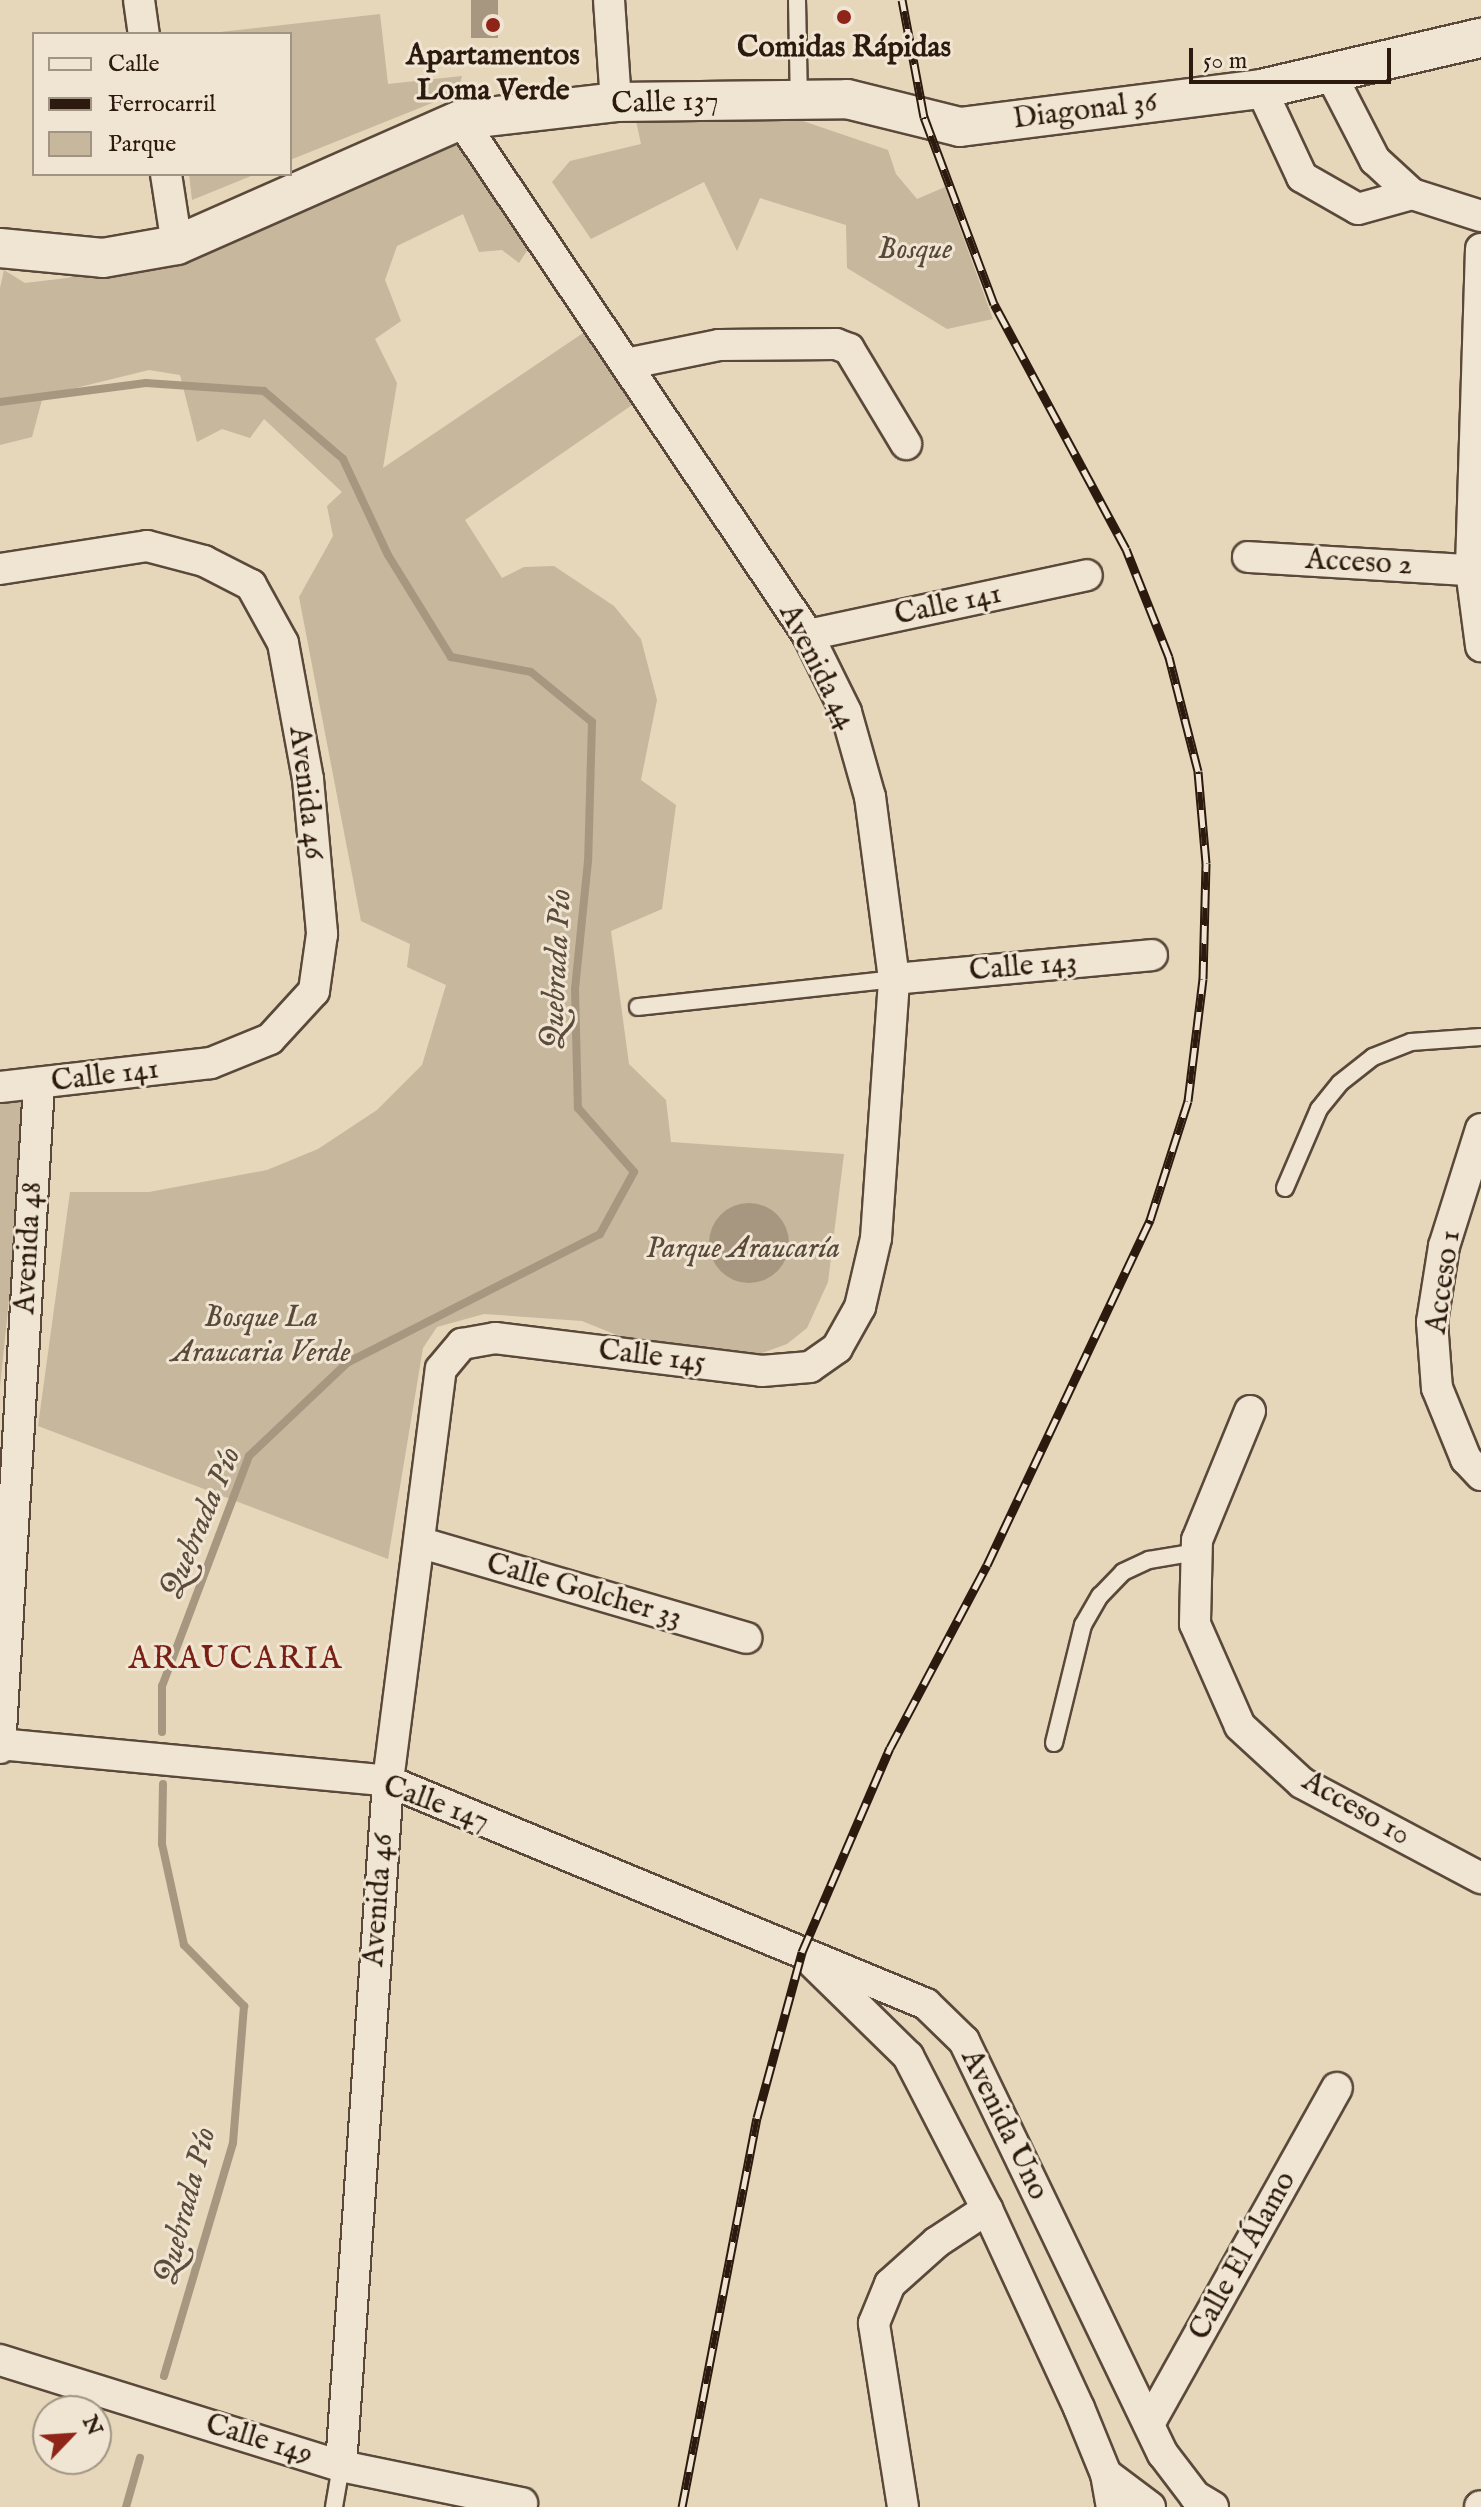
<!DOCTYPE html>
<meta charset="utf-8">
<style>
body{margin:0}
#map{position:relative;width:1481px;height:2507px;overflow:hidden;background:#e6d7ba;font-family:"IM FELL English",serif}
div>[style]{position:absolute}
.green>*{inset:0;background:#c6b79d}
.water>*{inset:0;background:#a79780;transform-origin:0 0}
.round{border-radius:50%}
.stream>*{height:8px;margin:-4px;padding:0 4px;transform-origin:4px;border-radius:4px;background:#a79780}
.roads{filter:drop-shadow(2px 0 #5a493a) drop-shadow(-2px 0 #5a493a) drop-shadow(0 2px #5a493a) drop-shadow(0 -2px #5a493a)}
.service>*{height:16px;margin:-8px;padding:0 8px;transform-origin:8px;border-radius:8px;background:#efe5d2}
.minor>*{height:30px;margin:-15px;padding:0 15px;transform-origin:15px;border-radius:15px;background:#efe5d2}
.tertiary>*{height:38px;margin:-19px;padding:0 19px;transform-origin:19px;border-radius:19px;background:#efe5d2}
.rail>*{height:9px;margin-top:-4.5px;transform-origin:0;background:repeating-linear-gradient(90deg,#efe5d2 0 18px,#2c1a0f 0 36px);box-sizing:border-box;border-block:2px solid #2c1a0f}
.dots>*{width:22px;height:22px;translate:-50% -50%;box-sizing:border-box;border:4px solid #efe5d2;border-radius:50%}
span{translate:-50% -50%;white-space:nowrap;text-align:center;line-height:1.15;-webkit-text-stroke:6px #efe5d2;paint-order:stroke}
.poi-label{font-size:30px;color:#2c1a0f;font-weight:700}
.street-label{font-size:30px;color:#2c1a0f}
.park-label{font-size:30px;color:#5a493a;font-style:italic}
.water-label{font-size:32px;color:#5d4c3c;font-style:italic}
.neighbourhood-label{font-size:32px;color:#7a1f14;letter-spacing:2px}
.legend{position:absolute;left:32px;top:32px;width:260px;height:144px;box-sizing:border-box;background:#efe5d2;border:2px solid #a19484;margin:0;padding:10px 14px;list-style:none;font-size:24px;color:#2c1a0f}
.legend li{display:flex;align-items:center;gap:16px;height:40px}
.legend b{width:40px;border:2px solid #a19484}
.north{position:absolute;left:32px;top:2395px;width:80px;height:80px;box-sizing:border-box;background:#efe5d2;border:2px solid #a19484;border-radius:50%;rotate:65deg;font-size:22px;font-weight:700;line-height:32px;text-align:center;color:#2c1a0f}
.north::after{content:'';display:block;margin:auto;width:28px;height:36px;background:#8f2418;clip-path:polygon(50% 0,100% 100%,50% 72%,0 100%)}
.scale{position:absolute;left:1189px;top:48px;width:202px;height:36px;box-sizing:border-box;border:4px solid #2c1a0f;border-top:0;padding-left:10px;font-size:24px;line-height:28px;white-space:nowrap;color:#2c1a0f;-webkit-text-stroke:6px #efe5d2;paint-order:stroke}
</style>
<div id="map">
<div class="green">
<div style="clip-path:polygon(380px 14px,388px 84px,462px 76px,457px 93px,290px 160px,290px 34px,202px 34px)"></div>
<div style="clip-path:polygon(799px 100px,803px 121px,888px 150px,896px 174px,917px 199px,945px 187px,993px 319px,947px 329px,847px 268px,846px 225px,760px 198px,737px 251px,704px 182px,591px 239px,552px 182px,570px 161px,641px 144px,633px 107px)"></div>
<div style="clip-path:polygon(453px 123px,530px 246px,519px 263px,502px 250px,479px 252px,463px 214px,397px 246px,385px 280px,401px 321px,375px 339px,397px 383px,383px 468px,586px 331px,635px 403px,465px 520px,502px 578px,524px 567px,554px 566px,614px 606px,641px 639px,657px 700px,641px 780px,676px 805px,662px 909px,611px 931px,629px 1064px,666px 1100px,671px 1142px,844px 1154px,828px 1282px,807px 1328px,787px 1344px,748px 1358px,639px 1344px,582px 1321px,484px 1314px,437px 1327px,423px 1348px,388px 1559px,38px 1426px,70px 1192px,149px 1192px,267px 1170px,318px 1149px,377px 1110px,422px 1065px,446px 985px,407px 967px,410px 944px,361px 921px,299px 597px,333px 536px,327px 506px,342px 492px,264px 419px,250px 438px,222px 429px,197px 442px,180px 375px,149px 370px,43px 396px,32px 437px,0 445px,0 288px,4px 270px,25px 283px,67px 278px,177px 245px)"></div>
<div style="clip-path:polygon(189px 174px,256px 174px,192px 200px)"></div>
<div style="clip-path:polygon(30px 1095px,0 1387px,0 1097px)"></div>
</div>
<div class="water">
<div style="left:471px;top:0;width:27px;height:38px"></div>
<div class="round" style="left:709px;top:1203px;width:80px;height:80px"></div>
</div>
<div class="stream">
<div style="left:0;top:402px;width:147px;rotate:-7.4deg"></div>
<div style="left:146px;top:383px;width:118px;rotate:3.9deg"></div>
<div style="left:264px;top:391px;width:104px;rotate:40.7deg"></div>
<div style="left:343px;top:459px;width:106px;rotate:64.9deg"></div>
<div style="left:388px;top:555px;width:120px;rotate:58.3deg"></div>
<div style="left:451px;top:657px;width:81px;rotate:10.6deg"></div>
<div style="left:531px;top:672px;width:79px;rotate:39.3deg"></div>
<div style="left:592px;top:722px;width:139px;rotate:91.6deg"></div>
<div style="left:588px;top:861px;width:129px;rotate:95.8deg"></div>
<div style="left:575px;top:989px;width:119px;rotate:88.6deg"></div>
<div style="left:578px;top:1108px;width:85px;rotate:48.8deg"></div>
<div style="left:634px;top:1172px;width:71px;rotate:118.7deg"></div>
<div style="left:600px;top:1234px;width:284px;rotate:153deg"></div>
<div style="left:347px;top:1363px;width:135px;rotate:136.5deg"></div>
<div style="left:249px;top:1456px;width:246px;rotate:110.7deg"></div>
<div style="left:162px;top:1686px;width:46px;rotate:90deg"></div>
<div style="left:163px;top:1784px;width:60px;rotate:91deg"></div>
<div style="left:162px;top:1844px;width:103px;rotate:77.7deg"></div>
<div style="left:184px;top:1945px;width:86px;rotate:45.5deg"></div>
<div style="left:244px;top:2006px;width:137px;rotate:94.6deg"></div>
<div style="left:233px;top:2143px;width:243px;rotate:106.5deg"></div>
<div style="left:126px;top:2507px;width:51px;rotate:-74.1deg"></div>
</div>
<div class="roads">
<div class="service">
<div style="left:797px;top:0;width:100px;rotate:88.9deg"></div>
<div style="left:638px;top:1007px;width:258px;rotate:-6.2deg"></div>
<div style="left:1285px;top:1188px;width:86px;rotate:-66.7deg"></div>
<div style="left:1319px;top:1109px;width:33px;rotate:-51deg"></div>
<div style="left:1340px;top:1083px;width:42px;rotate:-38.2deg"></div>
<div style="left:1373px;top:1057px;width:41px;rotate:-21.5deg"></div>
<div style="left:1411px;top:1042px;width:70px;rotate:-4.1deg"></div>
<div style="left:1054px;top:1743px;width:122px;rotate:-76.2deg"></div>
<div style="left:1083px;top:1625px;width:34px;rotate:-60deg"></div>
<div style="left:1100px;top:1596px;width:33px;rotate:-46deg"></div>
<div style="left:1123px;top:1572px;width:29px;rotate:-25deg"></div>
<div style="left:1149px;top:1560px;width:49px;rotate:-9.5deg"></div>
<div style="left:334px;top:2507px;width:42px;rotate:-80.3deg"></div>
</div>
<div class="minor">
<div style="left:139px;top:0;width:34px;rotate:82deg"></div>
<div style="left:609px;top:0;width:102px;rotate:86.1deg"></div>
<div style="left:1330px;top:73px;width:98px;rotate:62.7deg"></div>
<div style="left:1375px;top:160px;width:50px;rotate:42.6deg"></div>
<div style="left:1412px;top:194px;width:72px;rotate:17.7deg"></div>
<div style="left:1261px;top:89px;width:97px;rotate:65deg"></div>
<div style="left:1302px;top:177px;width:64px;rotate:29.7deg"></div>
<div style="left:1358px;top:209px;width:56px;rotate:-15.5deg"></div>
<div style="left:166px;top:174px;width:72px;rotate:81.2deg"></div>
<div style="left:1481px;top:249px;width:321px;rotate:91.8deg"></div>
<div style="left:1471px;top:570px;width:77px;rotate:82.5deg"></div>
<div style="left:626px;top:364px;width:95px;rotate:-11.5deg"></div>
<div style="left:719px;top:345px;width:117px;rotate:-0.5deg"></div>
<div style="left:836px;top:344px;width:14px;rotate:21deg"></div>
<div style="left:849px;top:349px;width:111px;rotate:59deg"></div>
<div style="left:1248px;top:557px;width:233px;rotate:3.4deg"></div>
<div style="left:0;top:569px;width:149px;rotate:-8.9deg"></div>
<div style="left:147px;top:546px;width:59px;rotate:14.7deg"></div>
<div style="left:204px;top:561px;width:53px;rotate:27.1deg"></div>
<div style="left:251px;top:585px;width:66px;rotate:61.1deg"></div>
<div style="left:283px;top:643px;width:138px;rotate:79.6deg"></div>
<div style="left:308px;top:779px;width:156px;rotate:84.8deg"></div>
<div style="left:322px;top:934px;width:58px;rotate:98deg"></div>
<div style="left:314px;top:991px;width:65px;rotate:132.5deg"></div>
<div style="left:270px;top:1039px;width:64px;rotate:157.9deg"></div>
<div style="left:211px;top:1063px;width:212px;rotate:173.5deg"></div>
<div style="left:808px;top:635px;width:285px;rotate:-12.1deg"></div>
<div style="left:894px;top:979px;width:259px;rotate:-5.3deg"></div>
<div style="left:1481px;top:1129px;width:123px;rotate:107.5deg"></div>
<div style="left:1444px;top:1246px;width:77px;rotate:99deg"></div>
<div style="left:1432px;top:1322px;width:66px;rotate:85.7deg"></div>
<div style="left:1437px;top:1388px;width:77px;rotate:67.8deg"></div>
<div style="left:1466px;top:1459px;width:22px;rotate:47deg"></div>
<div style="left:1250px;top:1411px;width:139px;rotate:112.3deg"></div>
<div style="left:1197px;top:1540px;width:84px;rotate:91.4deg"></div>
<div style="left:1195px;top:1624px;width:111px;rotate:66.2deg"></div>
<div style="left:1240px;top:1726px;width:84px;rotate:42.6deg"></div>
<div style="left:1302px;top:1783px;width:203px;rotate:28deg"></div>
<div style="left:422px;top:1543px;width:338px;rotate:16.3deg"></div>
<div style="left:0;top:1744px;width:390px;rotate:5.4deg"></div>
<div style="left:388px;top:1781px;width:582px;rotate:22.51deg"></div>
<div style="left:926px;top:2004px;width:53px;rotate:44.2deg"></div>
<div style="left:964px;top:2041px;width:458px;rotate:64.3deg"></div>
<div style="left:1163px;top:2454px;width:53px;rotate:52.7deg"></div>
<div style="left:1195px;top:2496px;width:21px;rotate:31deg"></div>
<div style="left:0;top:1748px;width:665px;rotate:-86.64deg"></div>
<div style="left:814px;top:1964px;width:132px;rotate:44.4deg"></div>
<div style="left:908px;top:2056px;width:172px;rotate:62.7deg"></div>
<div style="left:987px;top:2209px;width:219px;rotate:65.2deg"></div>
<div style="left:1079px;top:2408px;width:71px;rotate:67.8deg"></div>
<div style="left:1106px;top:2474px;width:34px;rotate:80deg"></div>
<div style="left:0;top:2360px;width:357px;rotate:17.3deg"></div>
<div style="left:341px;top:2466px;width:185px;rotate:11.6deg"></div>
<div style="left:1149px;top:2424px;width:385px;rotate:-60.8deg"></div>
<div style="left:341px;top:2466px;width:687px;rotate:-86.07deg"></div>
<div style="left:388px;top:1781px;width:415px;rotate:-82.7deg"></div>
<div style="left:441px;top:1369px;width:33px;rotate:-50deg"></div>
<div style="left:462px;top:1344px;width:34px;rotate:-10deg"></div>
<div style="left:495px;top:1338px;width:269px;rotate:7deg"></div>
<div style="left:762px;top:1371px;width:48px;rotate:-4.8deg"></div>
<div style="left:810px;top:1367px;width:33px;rotate:-35deg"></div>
<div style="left:837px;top:1348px;width:47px;rotate:-60.7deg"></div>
<div style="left:860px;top:1307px;width:71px;rotate:-76.9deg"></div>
<div style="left:876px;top:1238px;width:260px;rotate:-86deg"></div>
<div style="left:894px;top:979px;width:184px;rotate:-97.5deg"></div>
<div style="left:870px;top:797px;width:88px;rotate:-105.8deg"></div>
<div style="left:846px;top:712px;width:86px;rotate:-116.3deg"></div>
<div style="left:808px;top:635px;width:621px;rotate:-123.97deg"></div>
<div style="left:1106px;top:2474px;width:55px;rotate:36.9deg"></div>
<div style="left:903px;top:2507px;width:186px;rotate:-99deg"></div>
<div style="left:874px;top:2323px;width:42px;rotate:-67.7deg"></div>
<div style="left:890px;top:2284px;width:63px;rotate:-41.8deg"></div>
<div style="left:937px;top:2242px;width:60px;rotate:-33.4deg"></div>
<div style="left:1480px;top:2507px;width:1px;rotate:-45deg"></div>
</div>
<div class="tertiary">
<div style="left:0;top:248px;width:103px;rotate:5.5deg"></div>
<div style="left:103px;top:258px;width:75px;rotate:-10deg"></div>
<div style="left:177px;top:245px;width:310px;rotate:-23.8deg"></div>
<div style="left:461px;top:120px;width:156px;rotate:-6.6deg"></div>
<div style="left:616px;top:102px;width:231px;rotate:-0.7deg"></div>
<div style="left:847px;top:99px;width:116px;rotate:13.9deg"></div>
<div style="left:960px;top:127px;width:303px;rotate:-7.2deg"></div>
<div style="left:1261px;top:89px;width:226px;rotate:-13.1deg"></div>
</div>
</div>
<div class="rail">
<div style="left:682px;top:2507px;width:396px;rotate:-79.1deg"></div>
<div style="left:757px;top:2118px;width:172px;rotate:-74.8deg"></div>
<div style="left:802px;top:1952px;width:222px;rotate:-66.7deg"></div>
<div style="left:890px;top:1748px;width:207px;rotate:-62.1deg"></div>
<div style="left:987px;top:1565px;width:382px;rotate:-64.7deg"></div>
<div style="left:1150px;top:1220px;width:125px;rotate:-72.3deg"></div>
<div style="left:1188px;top:1101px;width:123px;rotate:-83deg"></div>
<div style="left:1203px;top:979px;width:116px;rotate:-88.5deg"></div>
<div style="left:1206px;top:863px;width:92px;rotate:-95deg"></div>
<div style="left:1198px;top:771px;width:118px;rotate:-104.3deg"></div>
<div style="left:1169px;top:657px;width:116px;rotate:-111.7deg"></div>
<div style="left:1126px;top:549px;width:278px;rotate:-118.3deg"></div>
<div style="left:994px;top:304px;width:200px;rotate:-110.5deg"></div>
<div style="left:924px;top:117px;width:119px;rotate:-100.6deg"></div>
</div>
<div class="dots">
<div style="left:844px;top:17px;background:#8f2418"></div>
<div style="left:493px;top:25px;background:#8f2418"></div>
</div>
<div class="poi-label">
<span style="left:844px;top:48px">Comidas Rápidas</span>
<span style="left:493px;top:73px">Apartamentos<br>Loma Verde</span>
</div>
<div class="street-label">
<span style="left:665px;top:103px;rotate:-2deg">Calle 137</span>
<span style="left:1085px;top:111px;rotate:-7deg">Diagonal 36</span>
<span style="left:1359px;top:563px;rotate:3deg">Acceso 2</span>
<span style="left:948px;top:605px;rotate:-12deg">Calle 141</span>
<span style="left:817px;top:667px;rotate:63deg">Avenida 44</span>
<span style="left:306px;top:793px;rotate:83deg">Avenida 46</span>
<span style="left:1023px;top:967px;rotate:-5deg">Calle 143</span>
<span style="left:105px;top:1076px;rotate:-7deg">Calle 141</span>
<span style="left:29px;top:1248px;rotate:-87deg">Avenida 48</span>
<span style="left:1444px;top:1282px;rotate:-82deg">Acceso 1</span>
<span style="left:652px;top:1357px;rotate:7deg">Calle 145</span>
<span style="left:584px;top:1591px;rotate:16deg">Calle Golcher 33</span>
<span style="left:436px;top:1804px;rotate:20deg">Calle 147</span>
<span style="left:1356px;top:1809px;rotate:30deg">Acceso 10</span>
<span style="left:379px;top:1900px;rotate:-86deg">Avenida 46</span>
<span style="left:1004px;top:2125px;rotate:64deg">Avenida Uno</span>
<span style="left:1243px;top:2256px;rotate:-61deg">Calle El Álamo</span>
<span style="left:259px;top:2440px;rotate:17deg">Calle 149</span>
</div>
<div class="park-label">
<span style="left:915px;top:250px">Bosque</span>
<span style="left:743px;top:1249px">Parque Araucaría</span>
<span style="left:261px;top:1335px">Bosque La<br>Araucaria Verde</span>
</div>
<div class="water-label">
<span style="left:558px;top:969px;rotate:-87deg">Quebrada Pío</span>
<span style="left:202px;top:1523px;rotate:-67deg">Quebrada Pío</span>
<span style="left:187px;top:2206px;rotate:-75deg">Quebrada Pío</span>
</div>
<div class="neighbourhood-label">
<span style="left:236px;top:1660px">ARAUCARIA</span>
</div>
<ul class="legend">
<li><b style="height:10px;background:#efe5d2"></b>Calle</li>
<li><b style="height:10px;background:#2c1a0f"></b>Ferrocarril</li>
<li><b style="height:22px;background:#c6b79d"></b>Parque</li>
</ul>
<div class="north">N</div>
<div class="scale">50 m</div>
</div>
